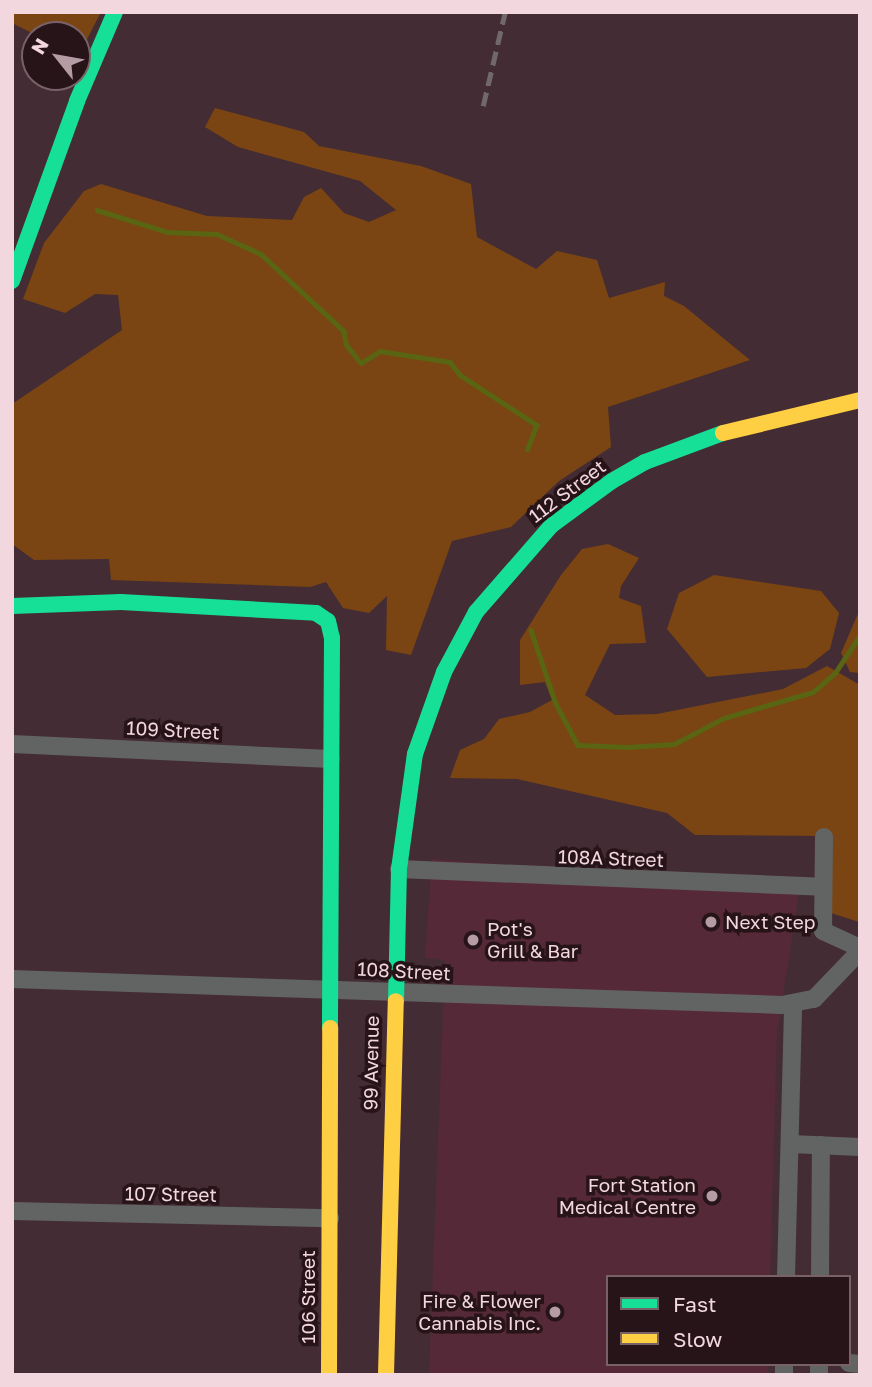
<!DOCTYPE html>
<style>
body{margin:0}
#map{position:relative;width:872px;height:1387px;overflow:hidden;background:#432c34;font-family:"Golos Text",sans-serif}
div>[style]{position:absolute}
.built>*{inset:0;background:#562939}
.green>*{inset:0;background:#7a4512}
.stream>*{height:4.5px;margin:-2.25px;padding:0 2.25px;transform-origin:2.25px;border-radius:2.25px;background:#596512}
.street>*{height:18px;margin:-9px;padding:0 9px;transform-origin:9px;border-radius:9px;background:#626464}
.fast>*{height:16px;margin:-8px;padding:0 8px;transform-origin:8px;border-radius:8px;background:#16e098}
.slow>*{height:16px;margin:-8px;padding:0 8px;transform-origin:8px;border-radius:8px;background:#ffcf43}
.rail>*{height:4.5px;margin-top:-2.25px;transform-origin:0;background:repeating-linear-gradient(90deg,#71686b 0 14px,transparent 0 21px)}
.dots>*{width:19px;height:19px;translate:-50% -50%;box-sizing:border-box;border:4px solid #261419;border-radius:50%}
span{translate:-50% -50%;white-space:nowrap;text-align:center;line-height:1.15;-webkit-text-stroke:7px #261419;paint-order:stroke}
.street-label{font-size:19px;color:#f3d7df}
.poi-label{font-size:19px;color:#f3d7df}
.left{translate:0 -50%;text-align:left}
.right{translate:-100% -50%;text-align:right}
.frame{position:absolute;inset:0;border:14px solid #f3d7df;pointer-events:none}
.legend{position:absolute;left:606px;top:1275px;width:245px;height:91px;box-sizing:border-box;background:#261419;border:2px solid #786268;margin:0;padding:9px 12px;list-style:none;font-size:21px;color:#f3d7df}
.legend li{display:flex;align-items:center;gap:14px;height:35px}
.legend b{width:35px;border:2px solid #786268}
.north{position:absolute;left:21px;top:21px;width:70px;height:70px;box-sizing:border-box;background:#261419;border:2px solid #786268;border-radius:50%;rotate:301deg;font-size:19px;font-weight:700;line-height:28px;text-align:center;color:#f3d7df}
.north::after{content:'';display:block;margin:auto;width:24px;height:32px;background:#b59ba3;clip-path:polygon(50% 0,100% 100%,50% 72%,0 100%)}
</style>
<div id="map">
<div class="built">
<div style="clip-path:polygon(432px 859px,800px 887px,777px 1032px,770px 1277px,608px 1277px,608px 1364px,768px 1364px,768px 1375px,429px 1375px,445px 960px,425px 958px)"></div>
</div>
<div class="green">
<div style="clip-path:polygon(12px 12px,101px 12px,79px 55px,77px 35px,36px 35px,12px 23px)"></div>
<div style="clip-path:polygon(215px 108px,304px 132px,319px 146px,421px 166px,471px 184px,477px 237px,536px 269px,557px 251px,597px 260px,609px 298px,665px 282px,664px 296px,684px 306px,750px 360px,608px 407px,611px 447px,559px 481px,511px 527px,452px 541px,411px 655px,386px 650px,387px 596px,369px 613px,343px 608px,326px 582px,310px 587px,111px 580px,109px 559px,34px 560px,12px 544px,12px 404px,122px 330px,118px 295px,95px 294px,65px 313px,23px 299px,44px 243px,84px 191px,101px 184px,207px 216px,292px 220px,304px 197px,321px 188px,344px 213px,369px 222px,396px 210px,360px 181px,238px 147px,205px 127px)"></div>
<div style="clip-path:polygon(608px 544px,639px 558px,621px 586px,619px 598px,641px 606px,646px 643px,610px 644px,585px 695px,615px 715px,657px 714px,783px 689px,827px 666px,860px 685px,859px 922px,828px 912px,826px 836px,695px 835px,667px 813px,517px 779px,450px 778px,460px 750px,484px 739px,499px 719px,530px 712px,552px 700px,545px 682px,520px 685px,520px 640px,561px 575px,582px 549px)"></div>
<div style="clip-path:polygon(714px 575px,821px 591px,839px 613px,830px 649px,806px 668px,707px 677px,667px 629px,679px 593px)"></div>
<div style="clip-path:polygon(860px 609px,860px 673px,850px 672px,841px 653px)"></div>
</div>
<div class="stream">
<div style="left:97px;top:210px;width:74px;rotate:17.2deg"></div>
<div style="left:168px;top:232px;width:49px;rotate:2.3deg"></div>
<div style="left:217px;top:234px;width:48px;rotate:24.4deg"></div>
<div style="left:261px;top:254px;width:113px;rotate:42.9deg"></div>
<div style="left:344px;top:331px;width:13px;rotate:81deg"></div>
<div style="left:346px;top:344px;width:24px;rotate:52deg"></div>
<div style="left:361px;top:363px;width:22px;rotate:-32deg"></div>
<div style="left:380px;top:351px;width:71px;rotate:8.9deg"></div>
<div style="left:450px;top:362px;width:16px;rotate:52deg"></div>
<div style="left:460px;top:375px;width:92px;rotate:33deg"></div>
<div style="left:537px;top:425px;width:26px;rotate:111deg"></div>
<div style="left:531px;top:630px;width:78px;rotate:71.3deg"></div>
<div style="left:556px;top:704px;width:47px;rotate:61.8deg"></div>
<div style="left:578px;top:745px;width:49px;rotate:2.3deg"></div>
<div style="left:627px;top:747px;width:47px;rotate:-3.7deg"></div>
<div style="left:674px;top:744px;width:56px;rotate:-27.5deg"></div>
<div style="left:724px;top:718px;width:93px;rotate:-16.3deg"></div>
<div style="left:813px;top:692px;width:29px;rotate:-41deg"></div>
<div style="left:835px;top:673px;width:45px;rotate:-56.7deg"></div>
</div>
<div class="street">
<div style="left:12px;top:744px;width:319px;rotate:2.7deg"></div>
<div style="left:824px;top:837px;width:94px;rotate:90.6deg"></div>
<div style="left:823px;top:931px;width:41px;rotate:24.7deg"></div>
<div style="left:399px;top:869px;width:423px;rotate:2.4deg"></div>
<div style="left:12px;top:979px;width:770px;rotate:1.93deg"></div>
<div style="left:782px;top:1005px;width:33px;rotate:-11deg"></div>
<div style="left:814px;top:999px;width:66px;rotate:-46.2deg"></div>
<div style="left:790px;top:1144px;width:70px;rotate:2.5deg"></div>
<div style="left:12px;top:1211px;width:318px;rotate:1.3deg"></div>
<div style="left:786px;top:1277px;width:273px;rotate:-88.5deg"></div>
<div style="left:820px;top:1277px;width:132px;rotate:-89.6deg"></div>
<div style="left:849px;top:1363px;width:11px;rotate:5deg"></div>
<div style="left:784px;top:1375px;width:11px;rotate:-90deg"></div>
<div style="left:819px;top:1375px;width:11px;rotate:-90deg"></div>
</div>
<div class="fast">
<div style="left:12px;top:281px;width:191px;rotate:-70.1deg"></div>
<div style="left:77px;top:101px;width:97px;rotate:-66.9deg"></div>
<div style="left:12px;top:606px;width:109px;rotate:-2.1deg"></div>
<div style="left:121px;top:602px;width:195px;rotate:3.2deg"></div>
<div style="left:316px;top:613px;width:14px;rotate:34deg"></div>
<div style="left:328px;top:621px;width:17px;rotate:77deg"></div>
<div style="left:332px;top:638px;width:390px;rotate:90.3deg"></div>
<div style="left:396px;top:1001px;width:132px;rotate:-88.7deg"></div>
<div style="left:399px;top:869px;width:116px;rotate:-82.1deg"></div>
<div style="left:415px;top:754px;width:87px;rotate:-70.5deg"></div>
<div style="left:444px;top:672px;width:68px;rotate:-61.9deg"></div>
<div style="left:476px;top:612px;width:116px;rotate:-48.9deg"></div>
<div style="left:552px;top:525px;width:74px;rotate:-36.3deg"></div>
<div style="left:612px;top:481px;width:38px;rotate:-30deg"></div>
<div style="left:645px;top:462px;width:83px;rotate:-20.4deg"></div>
</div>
<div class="slow">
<div style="left:723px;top:433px;width:141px;rotate:-13.5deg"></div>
<div style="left:329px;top:1375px;width:347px;rotate:-89.8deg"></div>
<div style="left:386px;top:1375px;width:374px;rotate:-88.5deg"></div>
</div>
<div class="rail">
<div style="left:483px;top:106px;width:97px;rotate:-76.8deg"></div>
</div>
<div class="dots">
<div style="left:711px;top:922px;background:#b59ba3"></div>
<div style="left:473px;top:940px;background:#b59ba3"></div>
<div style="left:712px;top:1196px;background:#b59ba3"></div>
<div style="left:555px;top:1312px;background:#b59ba3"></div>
</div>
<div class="street-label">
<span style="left:567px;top:491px;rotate:-37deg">112 Street</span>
<span style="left:173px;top:730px;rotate:3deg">109 Street</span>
<span style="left:611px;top:858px;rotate:2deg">108A Street</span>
<span style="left:404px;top:971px;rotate:3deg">108 Street</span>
<span style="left:371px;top:1063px;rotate:-89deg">99 Avenue</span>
<span style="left:171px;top:1194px;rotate:1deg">107 Street</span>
<span style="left:308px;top:1297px;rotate:-90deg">106 Street</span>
</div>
<div class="poi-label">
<span class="left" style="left:725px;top:922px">Next Step</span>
<span class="left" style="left:487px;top:940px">Pot's<br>Grill &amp; Bar</span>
<span class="right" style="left:696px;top:1196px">Fort Station<br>Medical Centre</span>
<span class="right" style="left:541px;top:1312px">Fire &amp; Flower<br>Cannabis Inc.</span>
</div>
<div class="frame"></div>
<ul class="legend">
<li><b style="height:9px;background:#16e098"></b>Fast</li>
<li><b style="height:9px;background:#ffcf43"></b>Slow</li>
</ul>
<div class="north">N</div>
</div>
